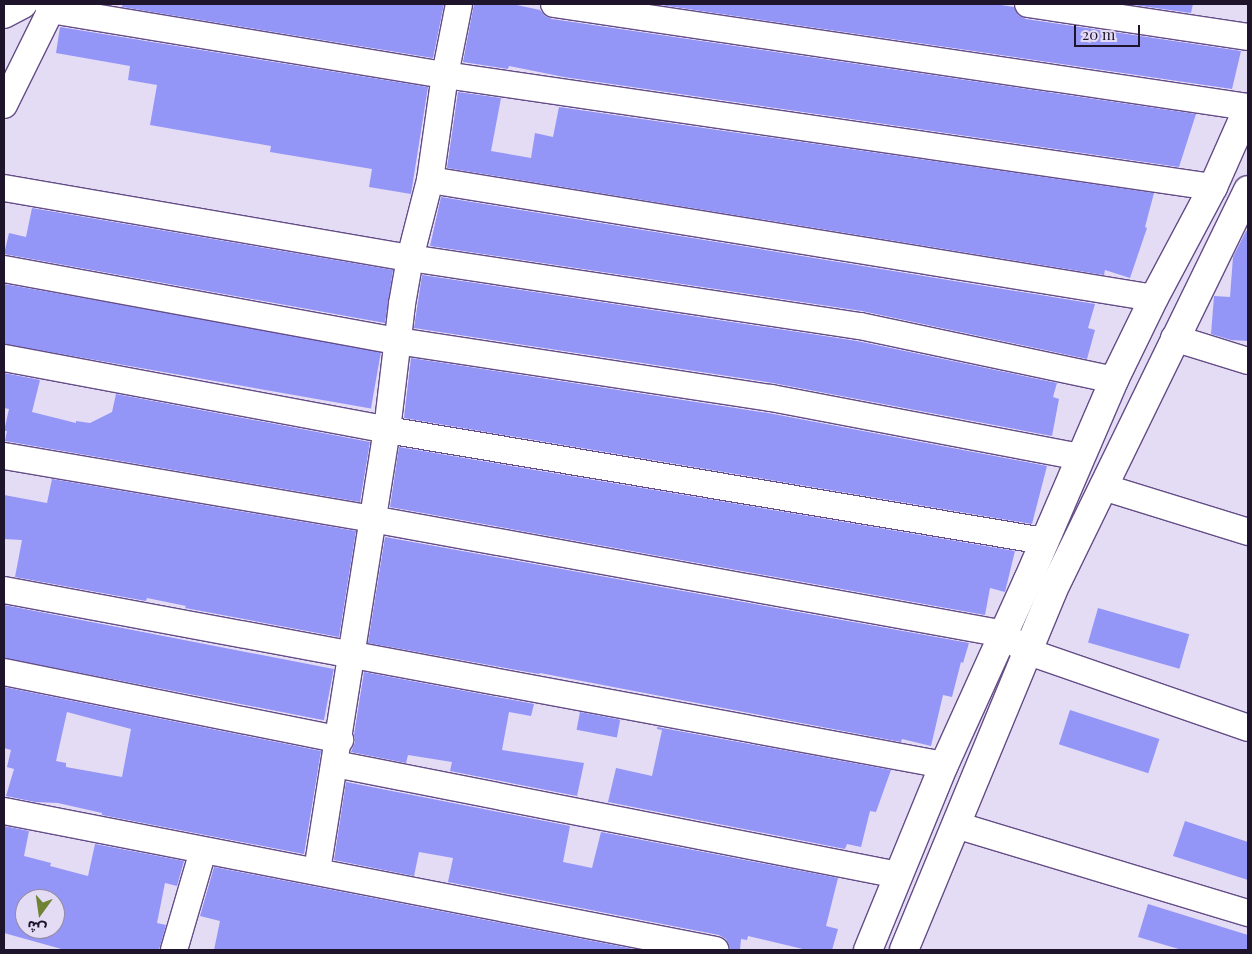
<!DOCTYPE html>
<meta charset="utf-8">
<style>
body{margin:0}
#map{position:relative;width:1252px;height:954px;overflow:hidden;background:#e4dbf5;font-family:"Playfair Display","Noto Sans Arabic",serif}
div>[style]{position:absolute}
.building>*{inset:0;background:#9496f7;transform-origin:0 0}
.roads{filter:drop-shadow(1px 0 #644d86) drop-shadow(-1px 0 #644d86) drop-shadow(0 1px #644d86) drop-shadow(0 -1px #644d86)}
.minor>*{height:26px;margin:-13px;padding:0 13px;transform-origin:13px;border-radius:13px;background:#fff}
.major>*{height:28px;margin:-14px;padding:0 14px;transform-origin:14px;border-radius:14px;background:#fff}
span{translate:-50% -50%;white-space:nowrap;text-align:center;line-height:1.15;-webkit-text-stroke:5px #e4dbf5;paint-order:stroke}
.frame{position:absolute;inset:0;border:5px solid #1e142c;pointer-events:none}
.north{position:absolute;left:15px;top:889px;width:50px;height:50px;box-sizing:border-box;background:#e4dbf5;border:1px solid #958ba5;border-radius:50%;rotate:194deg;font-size:14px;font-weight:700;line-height:20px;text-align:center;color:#1e142c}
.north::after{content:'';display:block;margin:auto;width:18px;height:22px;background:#708334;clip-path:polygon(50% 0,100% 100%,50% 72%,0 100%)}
.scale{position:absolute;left:1074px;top:25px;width:66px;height:22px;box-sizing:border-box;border:2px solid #1e142c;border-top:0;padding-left:6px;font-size:15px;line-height:18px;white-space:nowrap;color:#1e142c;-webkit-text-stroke:4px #e4dbf5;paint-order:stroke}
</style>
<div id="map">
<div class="building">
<div style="clip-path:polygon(123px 4px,444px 4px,433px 58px,122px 7px)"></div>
<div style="clip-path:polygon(474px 4px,512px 4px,540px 10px,545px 16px,552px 19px,1196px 114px,1179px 167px,564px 77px,509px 66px,508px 69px,463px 62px)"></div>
<div style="clip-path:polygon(654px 4px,995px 4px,1014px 7px,1018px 15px,1026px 19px,1241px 51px,1232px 89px)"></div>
<div style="clip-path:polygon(1127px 4px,1193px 4px,1191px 13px)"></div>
<div style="clip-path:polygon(60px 27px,428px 87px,411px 194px,369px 187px,372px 169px,270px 152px,271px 146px,150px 125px,157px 85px,128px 80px,130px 66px,56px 53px)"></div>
<div style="clip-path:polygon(458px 92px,501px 98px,491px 151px,531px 158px,535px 133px,553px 137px,559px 107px,1154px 193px,1145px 227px,1147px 228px,1130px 278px,1105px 270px,1104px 275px,447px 168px)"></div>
<div style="clip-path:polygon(441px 197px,1095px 304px,1088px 328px,1095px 330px,1087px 359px,862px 311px,430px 246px)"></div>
<div style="clip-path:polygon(32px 208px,393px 270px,385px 323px,4px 254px,9px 233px,26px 237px)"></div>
<div style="clip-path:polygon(1246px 231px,1248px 231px,1248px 341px,1231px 340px,1211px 334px,1214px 296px,1230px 297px,1233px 257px)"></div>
<div style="clip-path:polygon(422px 275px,857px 341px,1057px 383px,1053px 397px,1059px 399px,1052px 436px,773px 383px,414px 328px)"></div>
<div style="left:4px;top:284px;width:383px;height:59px;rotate:10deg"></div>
<div style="clip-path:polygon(411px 358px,768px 413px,1047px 466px,1032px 524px,404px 418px)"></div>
<div style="clip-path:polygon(4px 373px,40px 380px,32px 412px,76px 423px,76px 421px,90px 423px,112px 412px,116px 394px,370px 442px,360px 502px,5px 441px,7px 431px,4px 431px,9px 409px,4px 408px)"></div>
<div style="clip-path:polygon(399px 447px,1015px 551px,1005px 592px,990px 588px,985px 615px,390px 507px)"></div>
<div style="clip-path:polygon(52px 479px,356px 531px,339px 637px,185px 608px,186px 606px,147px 598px,146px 601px,15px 577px,22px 540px,4px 539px,4px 495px,47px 503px)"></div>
<div style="clip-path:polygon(385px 537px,969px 643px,963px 663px,961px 662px,952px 697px,943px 695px,931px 746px,902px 739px,901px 742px,540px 673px,539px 674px,368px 643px)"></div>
<div style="left:4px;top:605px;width:336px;height:52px;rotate:11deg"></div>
<div style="left:1098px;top:608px;width:95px;height:36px;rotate:16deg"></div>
<div style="clip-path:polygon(364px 672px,534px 704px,531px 716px,509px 712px,502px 750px,584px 763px,577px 796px,450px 771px,452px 762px,408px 755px,406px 763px,351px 752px,355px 742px,354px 735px)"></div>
<div style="clip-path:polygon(evenodd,4px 687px,321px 751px,304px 854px,102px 815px,102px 813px,58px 803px,35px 802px,6px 796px,14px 769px,7px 767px,11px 750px,4px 748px,4px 687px,67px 712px,131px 729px,122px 777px,66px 767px,66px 763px,56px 761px,67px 712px)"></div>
<div style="left:1070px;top:710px;width:94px;height:36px;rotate:18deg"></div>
<div style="left:580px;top:712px;width:41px;height:18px;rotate:11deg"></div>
<div style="clip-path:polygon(657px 727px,891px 770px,876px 812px,870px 811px,861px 847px,847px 844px,845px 849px,608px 802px,616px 768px,652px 776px,662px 730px,657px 729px)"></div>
<div style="clip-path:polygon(346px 782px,570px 826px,563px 862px,592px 868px,601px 832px,838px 878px,826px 926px,838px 929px,832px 950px,807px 950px,748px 936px,747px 940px,741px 939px,740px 950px,731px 950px,726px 939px,719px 935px,448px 882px,453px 858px,419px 852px,414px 876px,334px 860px)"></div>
<div style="clip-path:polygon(1185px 821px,1248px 842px,1248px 880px,1173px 856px)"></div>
<div style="clip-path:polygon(evenodd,4px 826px,29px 831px,24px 856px,51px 863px,50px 866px,88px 876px,95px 844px,184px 861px,177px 886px,165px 883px,157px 923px,166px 925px,159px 950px,65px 950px,4px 933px,4px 826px,25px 899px,55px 899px,55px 929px,25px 929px,25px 899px)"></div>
<div style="clip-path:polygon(214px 867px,639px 950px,214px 950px,220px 921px,200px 916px)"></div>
<div style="clip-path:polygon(1148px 904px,1248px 935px,1248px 950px,1182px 950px,1138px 937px)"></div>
</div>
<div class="roads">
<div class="minor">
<div style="left:554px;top:4px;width:702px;rotate:8.44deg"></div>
<div style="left:1028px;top:4px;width:222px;rotate:8.5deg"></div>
<div style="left:51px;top:10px;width:399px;rotate:9.4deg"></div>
<div style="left:445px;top:75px;width:776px;rotate:8.3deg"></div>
<div style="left:4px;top:105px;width:106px;rotate:-63.7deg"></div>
<div style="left:51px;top:10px;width:7px;rotate:-124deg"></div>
<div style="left:430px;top:180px;width:734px;rotate:9.26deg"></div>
<div style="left:4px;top:188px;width:412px;rotate:9.8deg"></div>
<div style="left:410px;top:258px;width:455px;rotate:8.6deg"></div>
<div style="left:860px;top:326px;width:260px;rotate:12deg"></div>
<div style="left:4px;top:269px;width:401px;rotate:10.4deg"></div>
<div style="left:398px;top:341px;width:377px;rotate:8.7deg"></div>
<div style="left:771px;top:398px;width:315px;rotate:10.8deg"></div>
<div style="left:1174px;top:338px;width:77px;rotate:17.3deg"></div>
<div style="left:4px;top:358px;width:390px;rotate:10.6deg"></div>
<div style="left:387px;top:430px;width:666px;rotate:9.59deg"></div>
<div style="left:4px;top:456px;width:373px;rotate:9.7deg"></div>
<div style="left:372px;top:519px;width:642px;rotate:10.31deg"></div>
<div style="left:1004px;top:634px;width:28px;rotate:38deg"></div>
<div style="left:1026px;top:651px;width:235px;rotate:19.1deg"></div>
<div style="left:1103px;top:487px;width:152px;rotate:17.2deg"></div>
<div style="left:4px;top:590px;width:956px;rotate:10.55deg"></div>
<div style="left:4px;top:672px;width:343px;rotate:11.4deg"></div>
<div style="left:335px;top:764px;width:574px;rotate:11.15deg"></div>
<div style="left:4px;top:811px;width:725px;rotate:11.05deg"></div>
<div style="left:956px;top:825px;width:305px;rotate:16.8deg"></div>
<div style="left:317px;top:871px;width:447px;rotate:-81deg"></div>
<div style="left:387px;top:430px;width:127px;rotate:-83.2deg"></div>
<div style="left:402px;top:304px;width:47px;rotate:-80.1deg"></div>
<div style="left:410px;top:258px;width:81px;rotate:-75.6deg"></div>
<div style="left:430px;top:180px;width:106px;rotate:-81.9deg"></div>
<div style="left:445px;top:75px;width:72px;rotate:-78.8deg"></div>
<div style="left:174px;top:950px;width:103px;rotate:-73.7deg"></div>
</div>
<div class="major">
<div style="left:4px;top:14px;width:21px;rotate:-28deg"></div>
<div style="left:868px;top:950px;width:200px;rotate:-67.7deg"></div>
<div style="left:944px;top:765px;width:203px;rotate:-65.6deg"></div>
<div style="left:1028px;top:580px;width:218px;rotate:-66.7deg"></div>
<div style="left:1114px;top:380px;width:91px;rotate:-64deg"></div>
<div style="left:1154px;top:298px;width:126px;rotate:-62deg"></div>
<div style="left:1213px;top:187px;width:86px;rotate:-66.1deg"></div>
<div style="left:904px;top:950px;width:387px;rotate:-67.5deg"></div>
<div style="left:1052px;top:592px;width:447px;rotate:-64deg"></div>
</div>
</div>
<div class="frame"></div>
<div class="north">ش</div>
<div class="scale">20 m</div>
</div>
